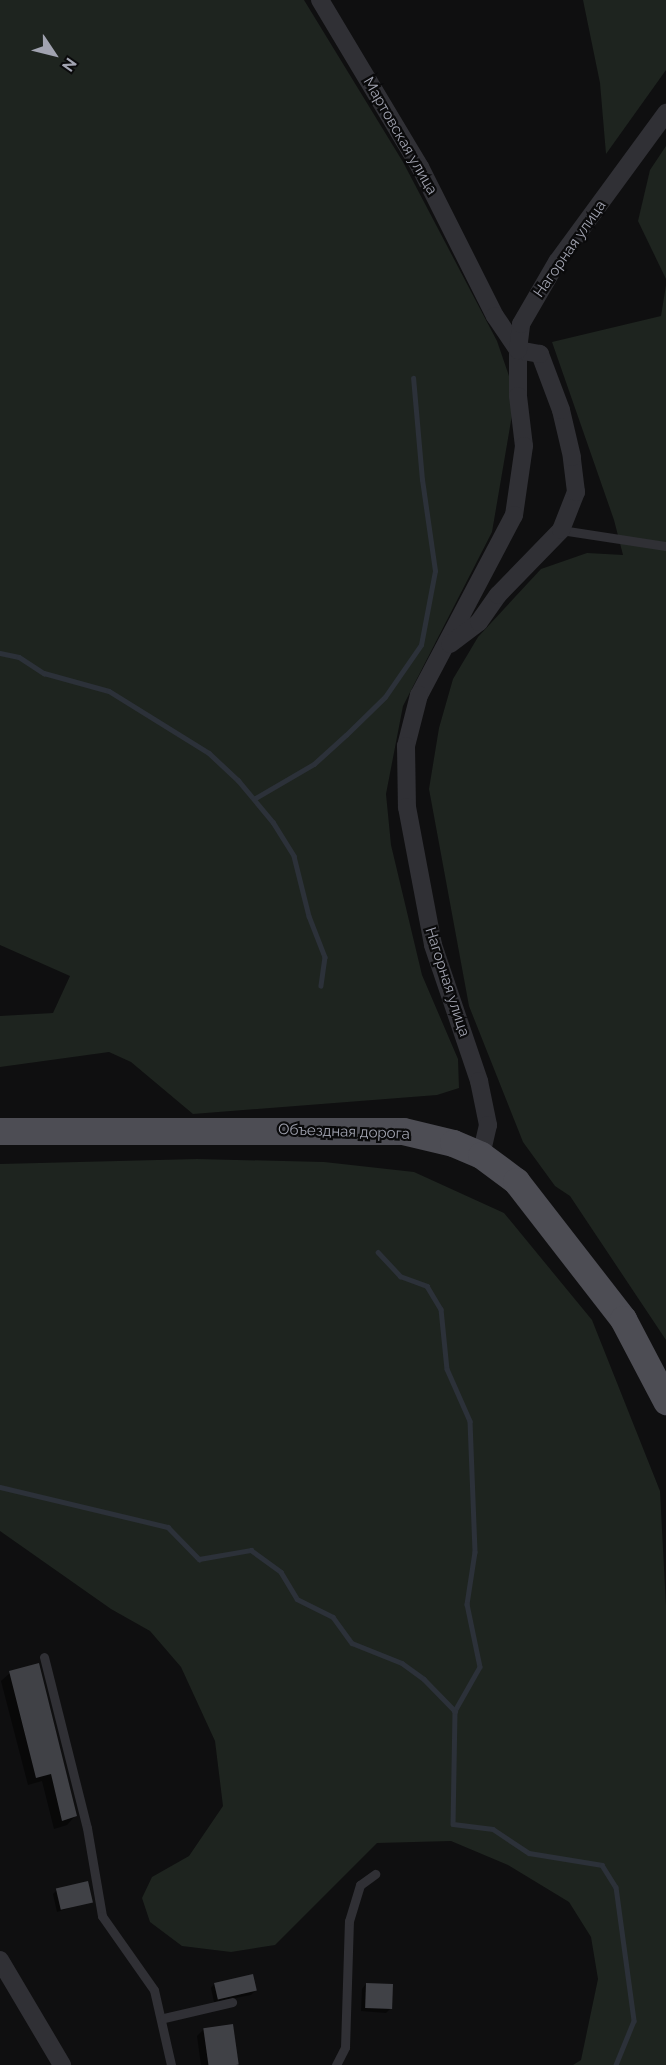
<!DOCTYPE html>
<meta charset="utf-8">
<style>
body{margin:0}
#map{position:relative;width:666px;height:2065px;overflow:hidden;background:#0f0f10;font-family:Raleway,sans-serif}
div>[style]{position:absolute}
.green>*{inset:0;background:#1e241f}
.shadow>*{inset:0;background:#0007}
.stream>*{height:4.5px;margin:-2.25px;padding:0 2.25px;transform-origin:2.25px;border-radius:2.25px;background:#2c3139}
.building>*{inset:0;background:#404146;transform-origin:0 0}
.lane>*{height:9px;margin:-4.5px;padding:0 4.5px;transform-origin:4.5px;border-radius:4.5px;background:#303035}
.street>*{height:18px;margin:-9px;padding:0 9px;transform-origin:9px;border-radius:9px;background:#303035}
.primary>*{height:27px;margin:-13.5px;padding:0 13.5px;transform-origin:13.5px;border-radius:13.5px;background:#4d4d54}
span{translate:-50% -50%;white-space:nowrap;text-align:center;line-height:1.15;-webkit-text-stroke:4.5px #0a0a0b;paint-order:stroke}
.street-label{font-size:15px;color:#a1a3b0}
.north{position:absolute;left:24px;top:24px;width:60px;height:60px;-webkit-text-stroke:4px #0a0a0b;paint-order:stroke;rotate:125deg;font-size:16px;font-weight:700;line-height:24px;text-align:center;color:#a1a3b0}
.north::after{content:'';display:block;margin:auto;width:21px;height:27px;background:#a1a3b0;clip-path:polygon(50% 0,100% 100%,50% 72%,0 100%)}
</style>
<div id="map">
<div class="green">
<div style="clip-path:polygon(0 0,304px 0,403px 162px,497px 341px,509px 376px,512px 415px,492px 532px,403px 706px,386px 794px,391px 845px,422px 975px,458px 1059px,459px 1088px,437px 1095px,193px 1114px,131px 1062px,109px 1052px,0 1067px,0 1016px,53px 1013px,70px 976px,0 945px)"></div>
<div style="clip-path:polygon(583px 0,666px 0,666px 70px,606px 154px,600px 83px)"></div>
<div style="clip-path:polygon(666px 146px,666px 279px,638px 221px,650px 170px)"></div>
<div style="clip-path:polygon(666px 285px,666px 1340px,570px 1196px,555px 1186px,523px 1142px,469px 1006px,429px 789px,439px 728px,453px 679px,478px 637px,541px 569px,587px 553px,623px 555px,614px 520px,552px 342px,661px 316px)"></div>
<div style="clip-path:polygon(197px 1159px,324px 1162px,414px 1172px,504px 1213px,592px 1320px,660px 1491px,666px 1606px,666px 2065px,573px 2065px,581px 2060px,598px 1979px,591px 1937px,569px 1902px,508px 1865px,451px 1841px,377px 1843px,275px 1945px,231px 1952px,182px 1946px,150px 1922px,142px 1898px,152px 1877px,189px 1856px,223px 1806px,215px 1741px,181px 1667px,150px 1631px,111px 1609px,0 1531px,0 1164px)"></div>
</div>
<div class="shadow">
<div style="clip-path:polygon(10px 1673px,75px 1816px,67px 1825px,54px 1829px,42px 1781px,28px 1785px,1px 1681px)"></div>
<div style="clip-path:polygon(57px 1890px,91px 1901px,57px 1912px,53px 1894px)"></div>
<div style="clip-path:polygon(215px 1983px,255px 1991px,251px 1995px,214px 2002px,211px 1988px)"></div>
<div style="clip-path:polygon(366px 1984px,390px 2009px,386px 2013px,361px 2011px,362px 1989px)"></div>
<div style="clip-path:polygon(203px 2030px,237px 2065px,201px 2065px,197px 2036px)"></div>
</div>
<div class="stream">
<div style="left:0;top:653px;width:19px;rotate:12deg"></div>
<div style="left:19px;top:657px;width:30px;rotate:33deg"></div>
<div style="left:44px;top:673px;width:67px;rotate:15.5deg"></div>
<div style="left:109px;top:691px;width:118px;rotate:31.8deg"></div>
<div style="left:209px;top:753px;width:40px;rotate:43deg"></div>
<div style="left:238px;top:780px;width:55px;rotate:50.2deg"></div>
<div style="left:273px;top:822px;width:40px;rotate:58deg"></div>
<div style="left:294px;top:856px;width:62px;rotate:76deg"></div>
<div style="left:309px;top:916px;width:44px;rotate:68.7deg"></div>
<div style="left:325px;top:957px;width:29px;rotate:98deg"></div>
<div style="left:254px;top:799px;width:69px;rotate:-30.3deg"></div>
<div style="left:314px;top:764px;width:43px;rotate:-42.2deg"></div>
<div style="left:346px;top:735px;width:54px;rotate:-44.3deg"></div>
<div style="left:385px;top:697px;width:63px;rotate:-55.3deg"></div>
<div style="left:421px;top:645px;width:75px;rotate:-79.3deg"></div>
<div style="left:435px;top:571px;width:92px;rotate:-98.1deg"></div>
<div style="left:422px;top:480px;width:102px;rotate:-95deg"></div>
<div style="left:378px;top:1252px;width:33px;rotate:47deg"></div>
<div style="left:400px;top:1276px;width:29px;rotate:20deg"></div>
<div style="left:427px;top:1286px;width:27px;rotate:59deg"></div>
<div style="left:441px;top:1309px;width:60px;rotate:84.3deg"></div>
<div style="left:447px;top:1369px;width:57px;rotate:66.1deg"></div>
<div style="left:470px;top:1421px;width:131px;rotate:87.8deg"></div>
<div style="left:475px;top:1552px;width:53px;rotate:98.7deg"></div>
<div style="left:467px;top:1604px;width:64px;rotate:78.3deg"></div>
<div style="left:480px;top:1667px;width:51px;rotate:119.6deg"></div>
<div style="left:455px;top:1711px;width:113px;rotate:91deg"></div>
<div style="left:453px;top:1824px;width:40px;rotate:7.1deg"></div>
<div style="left:493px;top:1829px;width:43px;rotate:33.7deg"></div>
<div style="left:529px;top:1853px;width:74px;rotate:9.3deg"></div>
<div style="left:602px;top:1865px;width:26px;rotate:58deg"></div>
<div style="left:616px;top:1887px;width:135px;rotate:82.3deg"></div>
<div style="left:634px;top:2021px;width:48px;rotate:112.2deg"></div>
<div style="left:0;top:1487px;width:173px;rotate:13.4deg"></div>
<div style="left:168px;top:1527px;width:45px;rotate:45.9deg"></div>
<div style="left:199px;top:1559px;width:53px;rotate:-9.8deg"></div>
<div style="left:251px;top:1550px;width:37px;rotate:36deg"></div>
<div style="left:281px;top:1572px;width:31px;rotate:59deg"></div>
<div style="left:297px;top:1599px;width:40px;rotate:26.6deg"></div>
<div style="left:333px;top:1617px;width:32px;rotate:54deg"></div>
<div style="left:352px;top:1643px;width:54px;rotate:21.8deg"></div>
<div style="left:402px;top:1663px;width:27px;rotate:36deg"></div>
<div style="left:424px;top:1679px;width:45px;rotate:45.9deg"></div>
</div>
<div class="building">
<div style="clip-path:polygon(39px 1663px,77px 1816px,62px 1821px,51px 1774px,36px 1778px,9px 1671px)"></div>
<div style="left:88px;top:1881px;width:22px;height:33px;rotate:77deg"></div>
<div style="left:253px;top:1974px;width:17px;height:40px;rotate:77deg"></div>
<div style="left:366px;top:1983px;width:27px;height:25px;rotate:2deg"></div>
<div style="left:233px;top:2024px;width:41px;height:30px;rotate:82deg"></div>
</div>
<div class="lane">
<div style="left:561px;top:530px;width:106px;rotate:8.7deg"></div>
<div style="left:44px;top:1657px;width:176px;rotate:75.9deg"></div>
<div style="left:87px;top:1828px;width:89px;rotate:80.3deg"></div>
<div style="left:102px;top:1916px;width:90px;rotate:54.9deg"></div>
<div style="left:154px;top:1990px;width:77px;rotate:77.2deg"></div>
<div style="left:164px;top:2018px;width:70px;rotate:-13.2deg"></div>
<div style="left:336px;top:2065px;width:20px;rotate:-63deg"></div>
<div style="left:345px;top:2047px;width:126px;rotate:-88.2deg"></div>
<div style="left:349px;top:1921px;width:38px;rotate:-73deg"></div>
<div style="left:360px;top:1885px;width:19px;rotate:-36deg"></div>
</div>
<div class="street">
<div style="left:320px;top:0;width:195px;rotate:59.1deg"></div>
<div style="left:420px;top:167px;width:167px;rotate:63.3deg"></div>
<div style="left:495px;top:316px;width:41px;rotate:55.9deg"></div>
<div style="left:518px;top:350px;width:46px;rotate:90deg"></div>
<div style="left:518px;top:396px;width:50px;rotate:83.2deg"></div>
<div style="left:524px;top:446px;width:70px;rotate:98.2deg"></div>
<div style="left:514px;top:515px;width:204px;rotate:117.8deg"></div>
<div style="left:419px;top:695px;width:53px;rotate:104.3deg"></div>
<div style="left:406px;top:746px;width:61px;rotate:89.1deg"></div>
<div style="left:407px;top:807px;width:140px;rotate:79.3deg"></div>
<div style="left:433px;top:945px;width:144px;rotate:71.3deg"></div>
<div style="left:479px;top:1081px;width:45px;rotate:78.4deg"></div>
<div style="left:488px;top:1125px;width:31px;rotate:103deg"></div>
<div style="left:450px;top:644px;width:36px;rotate:-37deg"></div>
<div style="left:479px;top:622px;width:33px;rotate:-55deg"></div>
<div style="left:498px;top:595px;width:91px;rotate:-45.9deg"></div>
<div style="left:561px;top:530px;width:41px;rotate:-68.5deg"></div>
<div style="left:576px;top:492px;width:35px;rotate:-97deg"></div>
<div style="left:572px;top:457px;width:48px;rotate:-103.2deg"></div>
<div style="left:561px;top:410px;width:60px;rotate:-110.6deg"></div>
<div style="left:540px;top:354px;width:22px;rotate:-170deg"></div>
<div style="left:518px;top:350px;width:26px;rotate:-83deg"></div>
<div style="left:521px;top:324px;width:72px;rotate:-59.9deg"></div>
<div style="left:557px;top:262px;width:185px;rotate:-53.8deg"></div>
<div style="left:0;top:1960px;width:122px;rotate:59.4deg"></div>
</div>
<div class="primary">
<div style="left:0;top:1131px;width:403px"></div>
<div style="left:403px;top:1131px;width:51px;rotate:13.5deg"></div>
<div style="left:453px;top:1143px;width:30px;rotate:23deg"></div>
<div style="left:481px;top:1155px;width:44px;rotate:36.6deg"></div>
<div style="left:516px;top:1181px;width:175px;rotate:52.2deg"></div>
<div style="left:623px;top:1319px;width:93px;rotate:62.3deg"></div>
</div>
<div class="street-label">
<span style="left:400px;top:136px;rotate:60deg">Мартовская улица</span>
<span style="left:570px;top:249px;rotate:-55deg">Нагорная улица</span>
<span style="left:447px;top:982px;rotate:72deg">Нагорная улица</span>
<span style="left:344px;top:1132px;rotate:2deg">Объездная дорога</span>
</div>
<div class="north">N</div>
</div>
